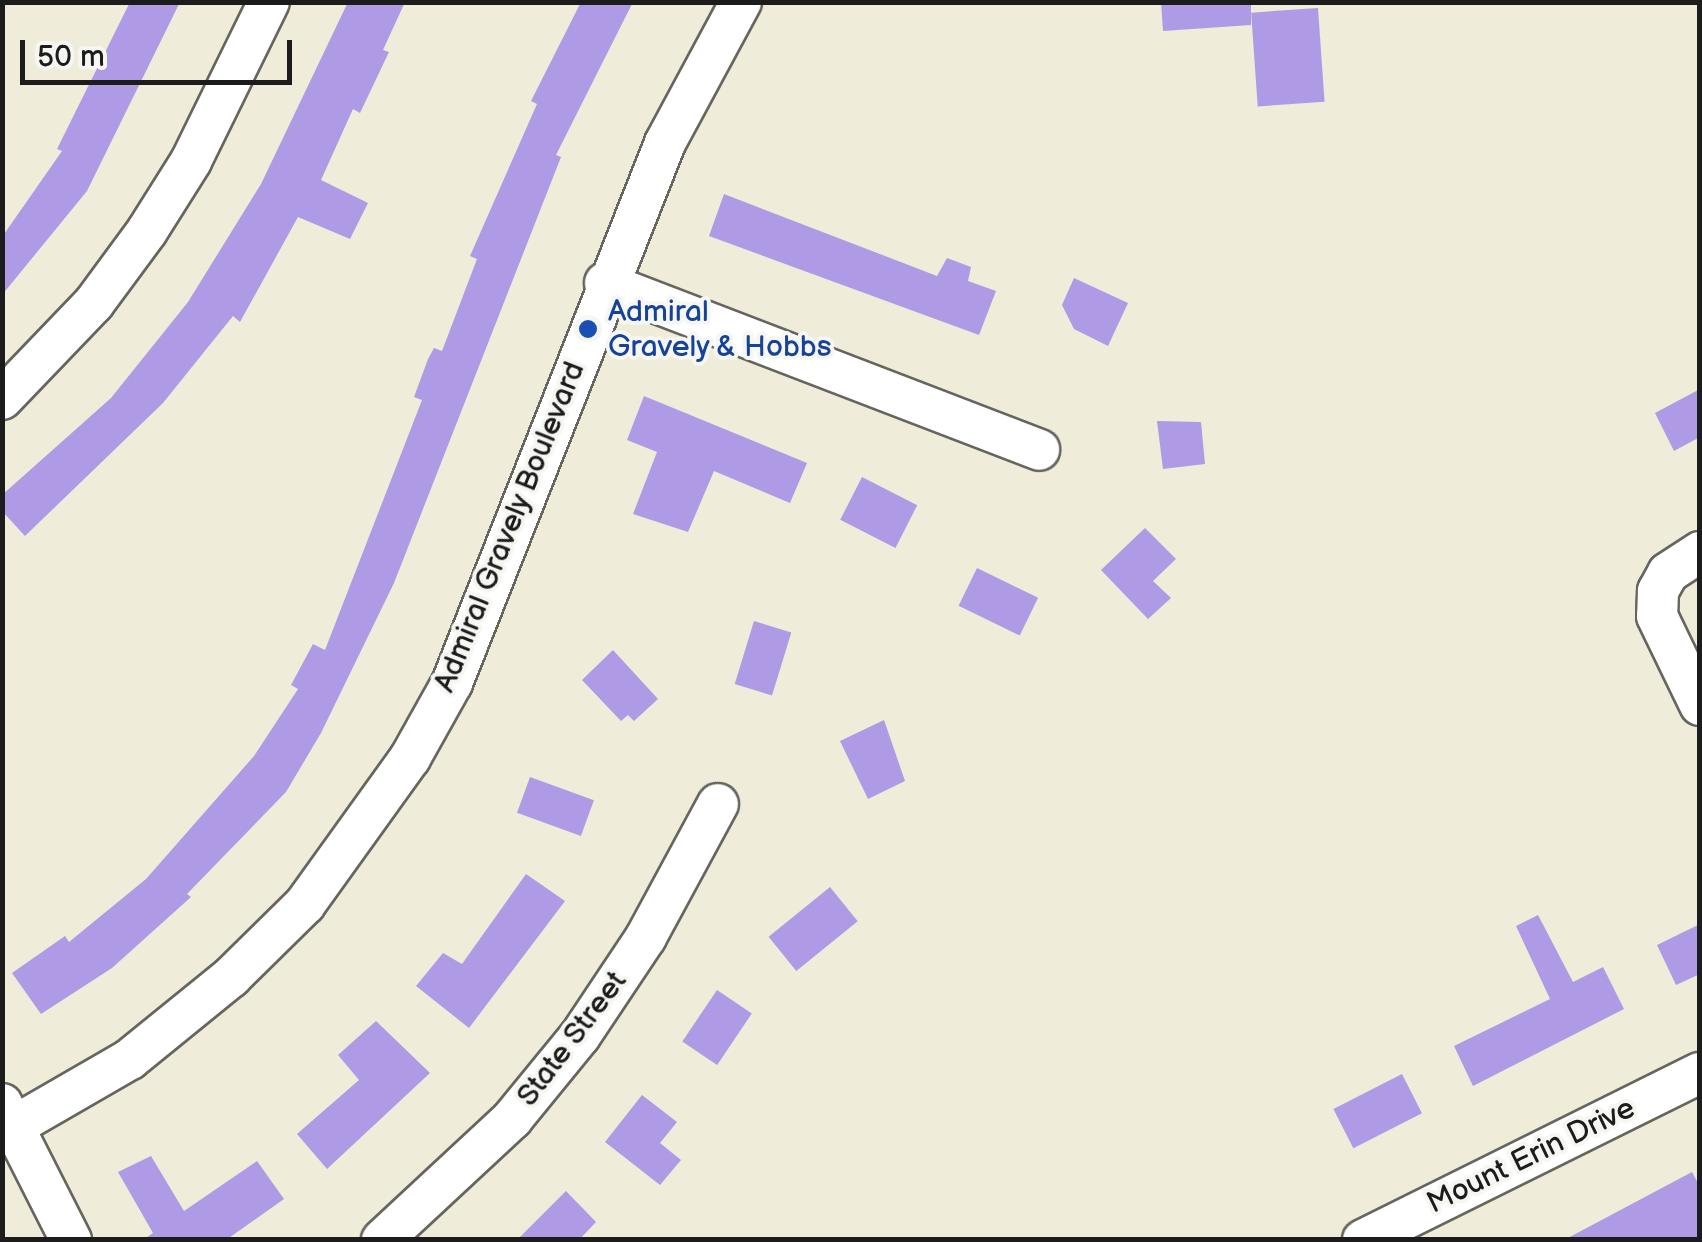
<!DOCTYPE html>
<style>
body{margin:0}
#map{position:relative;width:1702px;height:1242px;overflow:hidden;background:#efecd9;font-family:"Balsamiq Sans",sans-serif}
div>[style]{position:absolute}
.building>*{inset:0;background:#af9be5;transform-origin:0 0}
.roads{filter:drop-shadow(2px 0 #66655e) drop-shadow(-2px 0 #66655e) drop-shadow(0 2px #66655e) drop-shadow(0 -2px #66655e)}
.minor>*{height:40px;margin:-20px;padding:0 20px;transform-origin:20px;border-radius:20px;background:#fff}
.dots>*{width:28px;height:28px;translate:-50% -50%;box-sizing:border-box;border:5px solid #f6f6f2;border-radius:50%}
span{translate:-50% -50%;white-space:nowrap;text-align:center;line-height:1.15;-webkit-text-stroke:8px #f6f6f2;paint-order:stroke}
.transit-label{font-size:30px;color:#164399}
.left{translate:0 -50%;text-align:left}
.street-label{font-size:30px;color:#1c1c1c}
.frame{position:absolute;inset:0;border:5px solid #1c1c1c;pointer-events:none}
.scale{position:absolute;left:20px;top:40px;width:272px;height:45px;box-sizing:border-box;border:5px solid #1c1c1c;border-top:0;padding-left:12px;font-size:30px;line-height:35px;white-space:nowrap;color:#1c1c1c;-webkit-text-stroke:8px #f6f6f2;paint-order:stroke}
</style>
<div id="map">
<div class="building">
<div style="clip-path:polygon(130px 2px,180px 2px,87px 191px,2px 295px,2px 237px,62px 151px,57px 149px)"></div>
<div style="clip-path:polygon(348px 2px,405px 2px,383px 50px,389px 52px,360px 113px,353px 109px,321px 180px,368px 203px,350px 239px,298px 217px,240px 322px,233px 316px,163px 403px,25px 536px,2px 511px,2px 495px,111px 398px,188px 302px,261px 184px)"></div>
<div style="clip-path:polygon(581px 2px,633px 2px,556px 155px,561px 157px,394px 583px,321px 733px,286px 792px,187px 894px,191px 897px,112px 968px,41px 1014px,12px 973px,65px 936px,69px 942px,146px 879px,254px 756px,298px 689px,291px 685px,313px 644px,325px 650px,422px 400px,414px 397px,428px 359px,434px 348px,442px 351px,477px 259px,470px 256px,537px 104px,531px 101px)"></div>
<div style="clip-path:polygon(1161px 2px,1251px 2px,1251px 25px,1163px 31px)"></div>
<div style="left:1318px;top:8px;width:94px;height:67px;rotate:86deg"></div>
<div style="clip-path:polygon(724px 194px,937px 276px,947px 258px,971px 267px,968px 281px,996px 291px,979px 335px,709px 236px)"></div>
<div style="clip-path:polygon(1074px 278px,1128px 303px,1108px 346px,1074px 329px,1062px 305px)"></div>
<div style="clip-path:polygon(1700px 389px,1700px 437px,1674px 451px,1655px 413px)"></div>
<div style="clip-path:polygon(644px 396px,807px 463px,790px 503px,714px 471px,688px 532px,633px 514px,657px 452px,627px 440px)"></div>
<div style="clip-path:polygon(1157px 421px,1201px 422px,1205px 464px,1163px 469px)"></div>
<div style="left:862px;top:477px;width:62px;height:48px;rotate:27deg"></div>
<div style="clip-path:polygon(1145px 528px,1176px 559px,1153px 581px,1171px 598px,1148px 619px,1101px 570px)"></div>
<div style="left:977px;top:568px;width:68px;height:42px;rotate:26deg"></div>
<div style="left:754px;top:621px;width:39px;height:66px;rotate:17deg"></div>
<div style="clip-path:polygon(613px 650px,658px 699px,634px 721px,628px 715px,621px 721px,582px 680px)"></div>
<div style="clip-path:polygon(884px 720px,905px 781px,868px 799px,840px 741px)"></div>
<div style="left:530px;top:777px;width:68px;height:38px;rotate:20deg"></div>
<div style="clip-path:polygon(526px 874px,565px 901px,469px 1028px,416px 986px,443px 953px,462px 964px)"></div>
<div style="left:830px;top:887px;width:44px;height:79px;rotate:51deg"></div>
<div style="clip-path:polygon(1538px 915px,1573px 982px,1603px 967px,1624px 1009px,1473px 1086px,1454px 1046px,1550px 999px,1516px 926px)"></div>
<div style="clip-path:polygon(1700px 924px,1700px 974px,1676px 985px,1657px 945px)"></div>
<div style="left:717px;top:990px;width:42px;height:62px;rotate:34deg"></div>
<div style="clip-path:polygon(376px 1021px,430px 1073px,327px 1169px,297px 1134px,359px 1080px,338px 1055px)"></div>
<div style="left:1402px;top:1074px;width:44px;height:77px;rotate:63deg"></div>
<div style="clip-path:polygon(642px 1095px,677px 1122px,660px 1143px,681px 1160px,660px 1185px,605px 1142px)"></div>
<div style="clip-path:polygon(151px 1156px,184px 1211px,257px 1161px,284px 1199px,226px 1240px,143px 1240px,153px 1233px,118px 1172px)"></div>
<div style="clip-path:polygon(1692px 1172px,1700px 1187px,1700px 1240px,1564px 1240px)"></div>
<div style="clip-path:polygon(566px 1191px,596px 1222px,579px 1240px,517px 1240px)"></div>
</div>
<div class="roads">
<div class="minor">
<div style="left:605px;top:283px;width:465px;rotate:21deg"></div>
<div style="left:2px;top:399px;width:133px;rotate:-46.2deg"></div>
<div style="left:94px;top:303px;width:89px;rotate:-53.6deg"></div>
<div style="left:147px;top:231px;width:83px;rotate:-57.8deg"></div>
<div style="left:191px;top:161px;width:177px;rotate:-63.9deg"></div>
<div style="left:1700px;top:552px;width:38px;rotate:147deg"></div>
<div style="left:1668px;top:573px;width:21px;rotate:119deg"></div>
<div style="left:1658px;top:591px;width:25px;rotate:92deg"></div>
<div style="left:1657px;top:616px;width:99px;rotate:64.2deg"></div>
<div style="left:2px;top:1104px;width:153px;rotate:63.1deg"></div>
<div style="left:2px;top:1133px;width:148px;rotate:-30deg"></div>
<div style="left:130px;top:1059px;width:130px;rotate:-39.1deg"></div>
<div style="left:231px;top:977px;width:104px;rotate:-44.6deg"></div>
<div style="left:305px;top:904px;width:180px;rotate:-54.3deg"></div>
<div style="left:410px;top:758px;width:86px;rotate:-60.8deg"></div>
<div style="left:452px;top:683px;width:580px;rotate:-68.47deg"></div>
<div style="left:665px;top:143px;width:160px;rotate:-61.7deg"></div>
<div style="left:382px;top:1240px;width:178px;rotate:-42.9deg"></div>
<div style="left:512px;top:1119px;width:107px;rotate:-50.7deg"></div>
<div style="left:580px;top:1036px;width:119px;rotate:-56.3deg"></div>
<div style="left:646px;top:937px;width:151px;rotate:-61.6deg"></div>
<div style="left:1363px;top:1240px;width:376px;rotate:-26.4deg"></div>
</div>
</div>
<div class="dots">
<div style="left:588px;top:329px;background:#1a4fb4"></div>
</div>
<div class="transit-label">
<span class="left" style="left:608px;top:329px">Admiral<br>Gravely &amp; Hobbs</span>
</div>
<div class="street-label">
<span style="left:510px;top:527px;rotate:-68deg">Admiral Gravely Boulevard</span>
<span style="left:572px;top:1039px;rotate:-53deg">State Street</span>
<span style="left:1531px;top:1156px;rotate:-26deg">Mount Erin Drive</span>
</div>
<div class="frame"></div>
<div class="scale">50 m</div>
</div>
